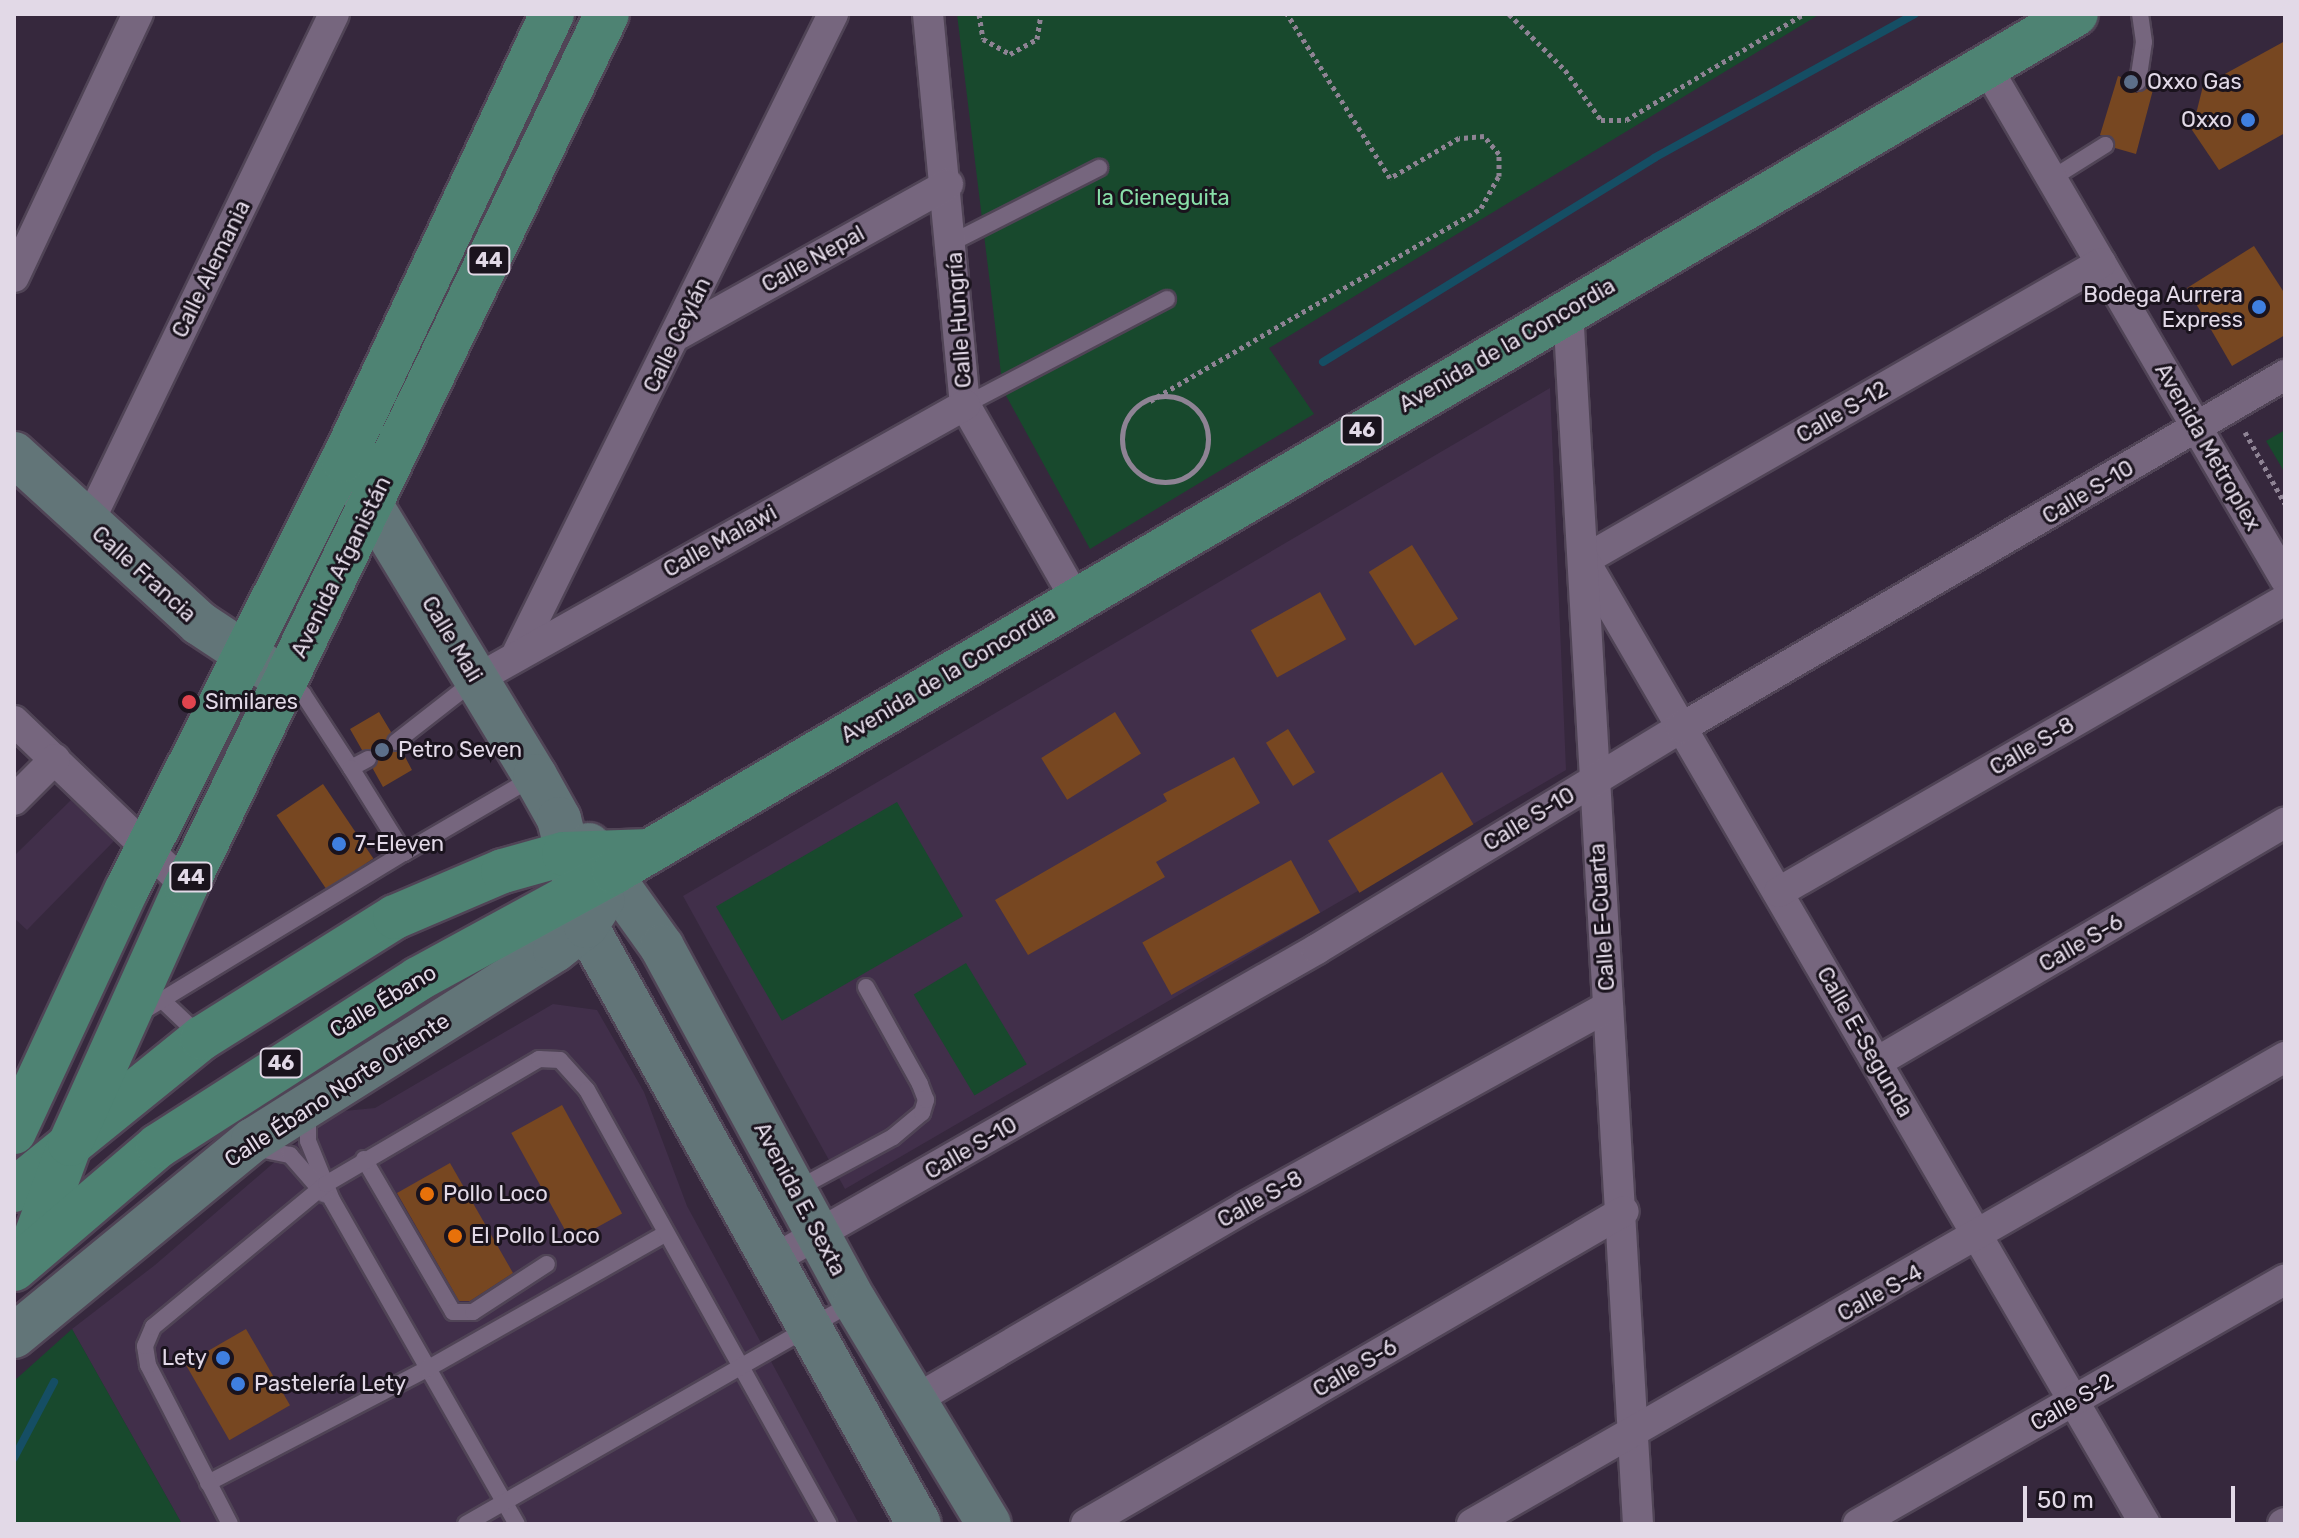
<!DOCTYPE html>
<meta charset="utf-8">
<style>
body{margin:0}
#map{position:relative;width:2299px;height:1538px;overflow:hidden;background:#36283d;font-family:Rubik,sans-serif}
div>[style]{position:absolute}
.built>*{inset:0;background:#412f4a}
.green>*{inset:0;background:#18492d;transform-origin:0 0}
.stream>*{height:8px;margin:-4px;padding:0 4px;transform-origin:4px;border-radius:4px;background:#154e64}
.building>*{inset:0;background:#774721;transform-origin:0 0}
.path>*{height:5px;margin-top:-2.5px;transform-origin:0;background:repeating-linear-gradient(90deg,#8e8394 0 4px,transparent 0 8px)}
.path>.ring{margin:-2.5px;padding:0;box-sizing:content-box;background:none;border:5px solid #8e8394;border-radius:50%}
.roads{filter:drop-shadow(2px 0 #504456) drop-shadow(-2px 0 #504456) drop-shadow(0 2px #504456) drop-shadow(0 -2px #504456)}
.lane>*{height:16px;margin:-8px;padding:0 8px;transform-origin:8px;border-radius:8px;background:#76667e}
.street>*{height:30px;margin:-15px;padding:0 15px;transform-origin:15px;border-radius:15px;background:#76667e}
.secondary>*{height:44px;margin:-22px;padding:0 22px;transform-origin:22px;border-radius:22px;background:#627578}
.primary>*{height:44px;margin:-22px;padding:0 22px;transform-origin:22px;border-radius:22px;background:#4e8373}
.dots>*{width:22px;height:22px;translate:-50% -50%;box-sizing:border-box;border:4px solid #1a131d;border-radius:50%}
span{translate:-50% -50%;white-space:nowrap;text-align:center;line-height:1.15;-webkit-text-stroke:6px #1a131d;paint-order:stroke}
.shield-label span{padding:2px 6px;background:#1a131d;border:2px solid;border-radius:6px;-webkit-text-stroke-width:0}
.shield-label{font-size:20px;color:#e2d9e7;font-weight:700}
.poi-label{font-size:22px;color:#e2d9e7}
.left{translate:0 -50%;text-align:left}
.right{translate:-100% -50%;text-align:right}
.park-label{font-size:22px;color:#89dfa9}
.street-label{font-size:22px;color:#e2d9e7}
.frame{position:absolute;inset:0;border:16px solid #e2d9e7;pointer-events:none}
.scale{position:absolute;left:2023px;top:1486px;width:212px;height:36px;box-sizing:border-box;border:4px solid #e2d9e7;border-top:0;padding-left:10px;font-size:24px;line-height:28px;white-space:nowrap;color:#e2d9e7;-webkit-text-stroke:6px #1a131d;paint-order:stroke}
</style>
<div id="map">
<div class="built">
<div style="clip-path:polygon(1550px 388px,1566px 770px,845px 1189px,683px 896px)"></div>
<div style="clip-path:polygon(71px 800px,114px 841px,27px 930px,14px 918px,14px 856px)"></div>
<div style="clip-path:polygon(553px 1004px,597px 1010px,644px 1092px,687px 1206px,859px 1524px,182px 1524px,72px 1329px,155px 1265px,314px 1128px,344px 1111px,375px 1108px)"></div>
</div>
<div class="green">
<div style="clip-path:polygon(957px 14px,1820px 14px,1269px 348px,1314px 414px,1090px 549px,1003px 390px)"></div>
<div style="clip-path:polygon(2285px 430px,2285px 473px,2266px 441px)"></div>
<div style="left:897px;top:802px;width:132px;height:209px;rotate:60deg"></div>
<div style="left:966px;top:963px;width:118px;height:61px;rotate:59deg"></div>
<div style="clip-path:polygon(72px 1329px,182px 1524px,14px 1524px,14px 1381px)"></div>
</div>
<div class="stream">
<div style="left:1323px;top:362px;width:389px;rotate:-31.6deg"></div>
<div style="left:1654px;top:158px;width:298px;rotate:-28.9deg"></div>
<div style="left:14px;top:1458px;width:86px;rotate:-62.2deg"></div>
</div>
<div class="building">
<div style="clip-path:polygon(2285px 41px,2285px 133px,2219px 170px,2192px 130px,2203px 86px)"></div>
<div style="clip-path:polygon(2118px 76px,2127px 79px,2136px 93px,2154px 86px,2136px 154px,2115px 148px,2109px 135px,2100px 135px)"></div>
<div style="clip-path:polygon(2254px 246px,2285px 294px,2285px 335px,2232px 366px,2187px 288px)"></div>
<div style="left:1412px;top:545px;width:87px;height:51px;rotate:58deg"></div>
<div style="left:1320px;top:592px;width:54px;height:79px;rotate:61deg"></div>
<div style="clip-path:polygon(379px 712px,391px 732px,387px 748px,402px 751px,412px 770px,383px 787px,373px 769px,377px 753px,362px 750px,350px 729px)"></div>
<div style="left:1115px;top:712px;width:49px;height:87px;rotate:58deg"></div>
<div style="left:1288px;top:729px;width:51px;height:26px;rotate:58deg"></div>
<div style="clip-path:polygon(1234px 757px,1260px 803px,1156px 862px,1165px 877px,1028px 955px,995px 900px,1167px 801px,1163px 794px)"></div>
<div style="left:1442px;top:772px;width:61px;height:133px;rotate:59deg"></div>
<div style="left:323px;top:784px;width:90px;height:56px;rotate:56deg"></div>
<div style="left:1291px;top:860px;width:60px;height:170px;rotate:61deg"></div>
<div style="left:562px;top:1105px;width:124px;height:58px;rotate:61deg"></div>
<div style="clip-path:polygon(450px 1163px,513px 1273px,470px 1301px,459px 1301px,397px 1193px)"></div>
<div style="left:246px;top:1329px;width:88px;height:70px;rotate:60deg"></div>
</div>
<div class="path">
<div style="left:979px;top:14px;width:25px;rotate:81deg"></div>
<div style="left:983px;top:39px;width:31px;rotate:29deg"></div>
<div style="left:1010px;top:54px;width:31px;rotate:-29deg"></div>
<div style="left:1037px;top:39px;width:25px;rotate:-81deg"></div>
<div style="left:1509px;top:14px;width:79px;rotate:45deg"></div>
<div style="left:1565px;top:70px;width:62px;rotate:54.2deg"></div>
<div style="left:1601px;top:120px;width:25px"></div>
<div style="left:1626px;top:120px;width:207px;rotate:-30.8deg"></div>
<div class="ring" style="left:1122px;top:396px;width:81px;height:81px"></div>
<div style="left:1150px;top:401px;width:383px;rotate:-30.2deg"></div>
<div style="left:1481px;top:208px;width:37px;rotate:-61deg"></div>
<div style="left:1499px;top:176px;width:22px;rotate:-90deg"></div>
<div style="left:1499px;top:154px;width:23px;rotate:-130deg"></div>
<div style="left:1484px;top:136px;width:25px;rotate:175deg"></div>
<div style="left:1459px;top:138px;width:80px;rotate:149.9deg"></div>
<div style="left:1390px;top:178px;width:194px;rotate:-122.1deg"></div>
<div style="left:2245px;top:432px;width:82px;rotate:60.9deg"></div>
</div>
<div class="roads">
<div class="lane">
<div style="left:2138px;top:82px;width:40px;rotate:-81.5deg"></div>
<div style="left:2144px;top:42px;width:28px;rotate:-98deg"></div>
<div style="left:2051px;top:179px;width:64px;rotate:-32.2deg"></div>
<div style="left:953px;top:242px;width:164px;rotate:-26.9deg"></div>
<div style="left:965px;top:405px;width:228px;rotate:-27.7deg"></div>
<div style="left:289px;top:683px;width:18px;rotate:38deg"></div>
<div style="left:303px;top:694px;width:88px;rotate:57deg"></div>
<div style="left:396px;top:742px;width:99px;rotate:-38deg"></div>
<div style="left:368px;top:759px;width:19px;rotate:152deg"></div>
<div style="left:351px;top:768px;width:100px;rotate:58.1deg"></div>
<div style="left:404px;top:853px;width:151px;rotate:-30.3deg"></div>
<div style="left:161px;top:999px;width:55px;rotate:43.5deg"></div>
<div style="left:142px;top:1012px;width:306px;rotate:-31.3deg"></div>
<div style="left:308px;top:1112px;width:29px;rotate:90deg"></div>
<div style="left:308px;top:1141px;width:64px;rotate:67.9deg"></div>
<div style="left:332px;top:1200px;width:373px;rotate:60.3deg"></div>
<div style="left:259px;top:1149px;width:32px;rotate:11deg"></div>
<div style="left:290px;top:1155px;width:52px;rotate:48.9deg"></div>
<div style="left:364px;top:1159px;width:177px;rotate:59.8deg"></div>
<div style="left:453px;top:1312px;width:20px"></div>
<div style="left:473px;top:1312px;width:88px;rotate:-33deg"></div>
<div style="left:797px;top:1189px;width:109px;rotate:-28.4deg"></div>
<div style="left:893px;top:1137px;width:38px;rotate:-40deg"></div>
<div style="left:922px;top:1113px;width:14px;rotate:-73deg"></div>
<div style="left:926px;top:1100px;width:17px;rotate:-111deg"></div>
<div style="left:920px;top:1084px;width:111px;rotate:-119.1deg"></div>
<div style="left:208px;top:1483px;width:247px;rotate:-27.5deg"></div>
<div style="left:427px;top:1369px;width:274px;rotate:-29.6deg"></div>
<div style="left:230px;top:1524px;width:179px;rotate:-117.3deg"></div>
<div style="left:148px;top:1365px;width:19px;rotate:-99deg"></div>
<div style="left:145px;top:1346px;width:21px;rotate:-67deg"></div>
<div style="left:153px;top:1327px;width:224px;rotate:-39.6deg"></div>
<div style="left:326px;top:1184px;width:247px;rotate:-30.4deg"></div>
<div style="left:539px;top:1059px;width:21px;rotate:3deg"></div>
<div style="left:560px;top:1060px;width:40px;rotate:48deg"></div>
<div style="left:587px;top:1090px;width:497px;rotate:60.9deg"></div>
<div style="left:466px;top:1524px;width:447px;rotate:-29.8deg"></div>
</div>
<div class="street">
<div style="left:928px;top:14px;width:393px;rotate:84.6deg"></div>
<div style="left:965px;top:405px;width:222px;rotate:60.3deg"></div>
<div style="left:1986px;top:66px;width:594px;rotate:59.76deg"></div>
<div style="left:2101px;top:263px;width:596px;rotate:150.12deg"></div>
<div style="left:1584px;top:560px;width:1115px;rotate:59.8deg"></div>
<div style="left:14px;top:277px;width:291px;rotate:-64.8deg"></div>
<div style="left:1568px;top:310px;width:1216px;rotate:86.7deg"></div>
<div style="left:679px;top:334px;width:308px;rotate:-29.1deg"></div>
<div style="left:88px;top:524px;width:566px;rotate:-64.25deg"></div>
<div style="left:517px;top:654px;width:714px;rotate:-63.72deg"></div>
<div style="left:477px;top:679px;width:560px;rotate:-29.31deg"></div>
<div style="left:14px;top:721px;width:238px;rotate:43.8deg"></div>
<div style="left:14px;top:800px;width:58px;rotate:-45deg"></div>
<div style="left:1779px;top:892px;width:584px;rotate:-29.99deg"></div>
<div style="left:1877px;top:1062px;width:473px;rotate:-30.4deg"></div>
<div style="left:771px;top:1261px;width:629px;rotate:-29.74deg"></div>
<div style="left:1317px;top:949px;width:426px;rotate:-31.3deg"></div>
<div style="left:1681px;top:728px;width:700px;rotate:-30.3deg"></div>
<div style="left:915px;top:1400px;width:382px;rotate:-30.3deg"></div>
<div style="left:1245px;top:1207px;width:414px;rotate:-28.9deg"></div>
<div style="left:1086px;top:1524px;width:622px;rotate:-30.19deg"></div>
<div style="left:1472px;top:1524px;width:938px;rotate:-29.87deg"></div>
<div style="left:1858px;top:1524px;width:492px;rotate:-29.8deg"></div>
<div style="left:2283px;top:1524px;width:2px;rotate:-27deg"></div>
</div>
<div class="secondary">
<div style="left:14px;top:454px;width:251px;rotate:42.4deg"></div>
<div style="left:199px;top:623px;width:103px;rotate:33.5deg"></div>
<div style="left:352px;top:474px;width:353px;rotate:58.8deg"></div>
<div style="left:535px;top:776px;width:49px;rotate:60.8deg"></div>
<div style="left:559px;top:819px;width:110px;rotate:75.8deg"></div>
<div style="left:586px;top:926px;width:684px;rotate:60.89deg"></div>
<div style="left:589px;top:845px;width:125px;rotate:54.4deg"></div>
<div style="left:662px;top:947px;width:404px;rotate:61.5deg"></div>
<div style="left:855px;top:1302px;width:259px;rotate:58.9deg"></div>
<div style="left:14px;top:1336px;width:309px;rotate:-39.4deg"></div>
<div style="left:253px;top:1140px;width:357px;rotate:-32.2deg"></div>
<div style="left:555px;top:950px;width:39px;rotate:-38deg"></div>
<div style="left:586px;top:926px;width:31px;rotate:-58deg"></div>
</div>
<div class="primary">
<div style="left:14px;top:1132px;width:268px;rotate:-65.1deg"></div>
<div style="left:127px;top:889px;width:480px;rotate:-63.3deg"></div>
<div style="left:343px;top:460px;width:493px;rotate:-64.9deg"></div>
<div style="left:14px;top:1190px;width:242px;rotate:-39deg"></div>
<div style="left:202px;top:1038px;width:228px;rotate:-32.1deg"></div>
<div style="left:395px;top:917px;width:117px;rotate:-23.1deg"></div>
<div style="left:503px;top:871px;width:63px;rotate:-15.6deg"></div>
<div style="left:564px;top:854px;width:86px;rotate:-2deg"></div>
<div style="left:29px;top:1255px;width:118px;rotate:-69.7deg"></div>
<div style="left:70px;top:1144px;width:283px;rotate:-65.8deg"></div>
<div style="left:186px;top:886px;width:968px;rotate:-64.23deg"></div>
<div style="left:14px;top:1269px;width:189px;rotate:-40.5deg"></div>
<div style="left:158px;top:1146px;width:309px;rotate:-32.7deg"></div>
<div style="left:418px;top:979px;width:223px;rotate:-28.6deg"></div>
<div style="left:614px;top:872px;width:1695px;rotate:-30.41deg"></div>
</div>
</div>
<div class="dots">
<div style="left:2131px;top:82px;background:#5c6f8a"></div>
<div style="left:2248px;top:120px;background:#3f7fe0"></div>
<div style="left:2259px;top:307px;background:#3f7fe0"></div>
<div style="left:189px;top:702px;background:#e0444e"></div>
<div style="left:382px;top:750px;background:#5c6f8a"></div>
<div style="left:339px;top:844px;background:#3f7fe0"></div>
<div style="left:427px;top:1194px;background:#e8710a"></div>
<div style="left:455px;top:1236px;background:#e8710a"></div>
<div style="left:223px;top:1358px;background:#3f7fe0"></div>
<div style="left:238px;top:1384px;background:#3f7fe0"></div>
</div>
<div class="shield-label">
<span style="left:489px;top:260px">44</span>
<span style="left:1362px;top:430px">46</span>
<span style="left:191px;top:877px">44</span>
<span style="left:281px;top:1063px">46</span>
</div>
<div class="poi-label">
<span class="left" style="left:2147px;top:82px">Oxxo Gas</span>
<span class="right" style="left:2232px;top:120px">Oxxo</span>
<span class="right" style="left:2243px;top:307px">Bodega Aurrera<br>Express</span>
<span class="left" style="left:205px;top:702px">Similares</span>
<span class="left" style="left:398px;top:750px">Petro Seven</span>
<span class="left" style="left:355px;top:844px">7-Eleven</span>
<span class="left" style="left:443px;top:1194px">Pollo Loco</span>
<span class="left" style="left:471px;top:1236px">El Pollo Loco</span>
<span class="right" style="left:207px;top:1358px">Lety</span>
<span class="left" style="left:254px;top:1384px">Pastelería Lety</span>
</div>
<div class="park-label">
<span style="left:1163px;top:198px">la Cieneguita</span>
</div>
<div class="street-label">
<span style="left:813px;top:259px;rotate:-29deg">Calle Nepal</span>
<span style="left:211px;top:269px;rotate:-64deg">Calle Alemania</span>
<span style="left:959px;top:320px;rotate:-94deg">Calle Hungría</span>
<span style="left:677px;top:335px;rotate:-64deg">Calle Ceylán</span>
<span style="left:1507px;top:345px;rotate:-30deg">Avenida de la Concordia</span>
<span style="left:1842px;top:412px;rotate:-30deg">Calle S-12</span>
<span style="left:2208px;top:447px;rotate:60deg">Avenida Metroplex</span>
<span style="left:2088px;top:492px;rotate:-31deg">Calle S-10</span>
<span style="left:720px;top:541px;rotate:-29deg">Calle Malawi</span>
<span style="left:341px;top:567px;rotate:-64deg">Avenida Afganistán</span>
<span style="left:144px;top:574px;rotate:42deg">Calle Francia</span>
<span style="left:452px;top:639px;rotate:59deg">Calle Mali</span>
<span style="left:948px;top:674px;rotate:-31deg">Avenida de la Concordia</span>
<span style="left:2032px;top:746px;rotate:-30deg">Calle S-8</span>
<span style="left:1529px;top:819px;rotate:-31deg">Calle S-10</span>
<span style="left:1602px;top:917px;rotate:-94deg">Calle E-Cuarta</span>
<span style="left:2081px;top:943px;rotate:-30deg">Calle S-6</span>
<span style="left:383px;top:1001px;rotate:-31deg">Calle Ébano</span>
<span style="left:1865px;top:1042px;rotate:60deg">Calle E-Segunda</span>
<span style="left:337px;top:1090px;rotate:-33deg">Calle Ébano Norte Oriente</span>
<span style="left:971px;top:1148px;rotate:-30deg">Calle S-10</span>
<span style="left:800px;top:1199px;rotate:62deg">Avenida E. Sexta</span>
<span style="left:1260px;top:1199px;rotate:-29deg">Calle S-8</span>
<span style="left:1880px;top:1293px;rotate:-29deg">Calle S-4</span>
<span style="left:1355px;top:1368px;rotate:-30deg">Calle S-6</span>
<span style="left:2072px;top:1402px;rotate:-30deg">Calle S-2</span>
</div>
<div class="frame"></div>
<div class="scale">50 m</div>
</div>
